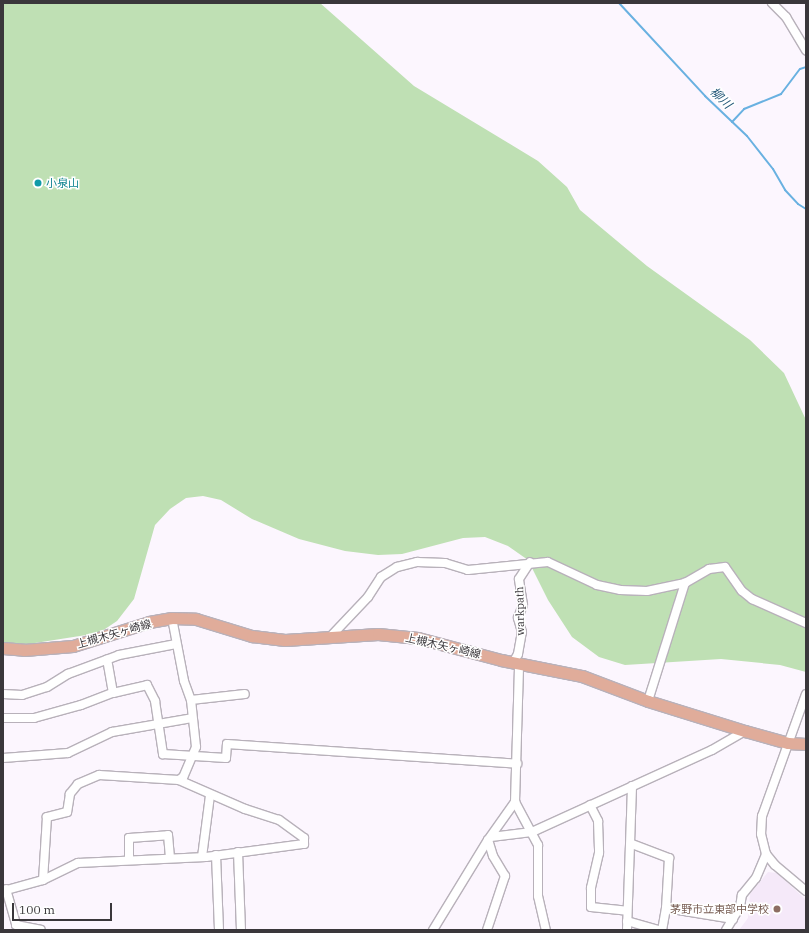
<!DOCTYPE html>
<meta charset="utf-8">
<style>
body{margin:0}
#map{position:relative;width:809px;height:933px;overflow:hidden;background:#fcf6fe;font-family:"IBM Plex Serif","Noto Sans JP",serif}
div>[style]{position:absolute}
.built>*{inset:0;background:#f5e9f9}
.green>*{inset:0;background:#bfe0b4}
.stream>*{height:2px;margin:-1px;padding:0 1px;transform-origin:1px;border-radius:1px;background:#69b1e1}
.roads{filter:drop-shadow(1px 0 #b8b1ba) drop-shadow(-1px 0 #b8b1ba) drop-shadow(0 1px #b8b1ba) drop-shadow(0 -1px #b8b1ba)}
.minor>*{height:8px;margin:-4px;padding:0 4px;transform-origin:4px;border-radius:4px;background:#fff}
.major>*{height:11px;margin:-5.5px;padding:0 5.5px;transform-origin:5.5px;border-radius:5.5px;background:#e0ac9a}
.dots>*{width:11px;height:11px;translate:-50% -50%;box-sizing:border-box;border:2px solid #fff;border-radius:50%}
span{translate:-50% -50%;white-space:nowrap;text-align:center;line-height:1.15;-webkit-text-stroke:3px #fff;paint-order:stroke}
.culture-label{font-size:11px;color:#0d838f}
.left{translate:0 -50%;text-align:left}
.street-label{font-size:11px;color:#3a373b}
.education-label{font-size:11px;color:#785e54}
.right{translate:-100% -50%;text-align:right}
.water-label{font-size:12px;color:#215677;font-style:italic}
.frame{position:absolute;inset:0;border:4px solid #3a373b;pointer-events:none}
.scale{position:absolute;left:12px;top:903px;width:100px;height:18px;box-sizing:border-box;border:2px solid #3a373b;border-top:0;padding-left:5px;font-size:12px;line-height:14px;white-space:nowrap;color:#3a373b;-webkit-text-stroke:3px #fff;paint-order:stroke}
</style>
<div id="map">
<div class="built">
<div style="clip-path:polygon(768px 872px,777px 873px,806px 900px,806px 930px,739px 930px,748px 918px,750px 894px)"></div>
</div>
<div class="green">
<div style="clip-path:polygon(3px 3px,320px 3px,414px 86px,538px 161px,567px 187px,580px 210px,647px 266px,750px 340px,784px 373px,806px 420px,806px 672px,780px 665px,721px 659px,625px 665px,599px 657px,572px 637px,548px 600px,528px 560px,508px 546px,485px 537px,463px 538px,402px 554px,378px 555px,345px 551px,299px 539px,252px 519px,221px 500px,203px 496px,186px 498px,170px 509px,155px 525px,134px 599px,117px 621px,99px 633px,3px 648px)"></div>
</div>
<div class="stream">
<div style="left:619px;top:3px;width:127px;rotate:47.2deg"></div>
<div style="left:705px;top:96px;width:58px;rotate:43.6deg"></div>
<div style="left:747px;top:136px;width:42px;rotate:51.8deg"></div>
<div style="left:773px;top:169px;width:24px;rotate:60deg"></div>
<div style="left:785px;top:190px;width:19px;rotate:47deg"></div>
<div style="left:798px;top:204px;width:9px;rotate:32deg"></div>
<div style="left:732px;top:122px;width:18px;rotate:-47deg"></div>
<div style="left:744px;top:109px;width:40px;rotate:-22deg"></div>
<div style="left:781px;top:94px;width:31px;rotate:-53deg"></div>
<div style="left:800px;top:69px;width:6px;rotate:-18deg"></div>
</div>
<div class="roads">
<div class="minor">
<div style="left:772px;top:3px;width:20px;rotate:45deg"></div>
<div style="left:786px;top:17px;width:39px;rotate:59deg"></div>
<div style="left:172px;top:618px;width:64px;rotate:79.2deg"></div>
<div style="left:184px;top:681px;width:20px;rotate:70deg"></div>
<div style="left:191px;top:700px;width:47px;rotate:83.9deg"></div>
<div style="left:196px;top:747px;width:33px;rotate:113deg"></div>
<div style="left:183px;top:777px;width:5px;rotate:143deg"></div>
<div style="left:332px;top:635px;width:52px;rotate:-46.5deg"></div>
<div style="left:368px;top:597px;width:24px;rotate:-57deg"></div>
<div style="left:381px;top:577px;width:19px;rotate:-32deg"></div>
<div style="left:397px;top:567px;width:21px;rotate:-14deg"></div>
<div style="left:417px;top:562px;width:28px;rotate:2deg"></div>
<div style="left:445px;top:563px;width:24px;rotate:17deg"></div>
<div style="left:468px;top:570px;width:80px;rotate:-5.7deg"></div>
<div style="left:548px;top:562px;width:54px;rotate:25.1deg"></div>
<div style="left:597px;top:585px;width:24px;rotate:12deg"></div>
<div style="left:620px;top:590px;width:27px;rotate:2deg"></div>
<div style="left:647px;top:591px;width:39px;rotate:-12deg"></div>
<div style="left:685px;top:583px;width:28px;rotate:-30deg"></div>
<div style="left:709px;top:569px;width:16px;rotate:-7deg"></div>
<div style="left:725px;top:567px;width:29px;rotate:55deg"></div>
<div style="left:742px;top:591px;width:13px;rotate:39deg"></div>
<div style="left:752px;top:599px;width:59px;rotate:24deg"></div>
<div style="left:513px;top:663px;width:10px;rotate:-61deg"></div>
<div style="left:518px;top:654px;width:22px;rotate:-80deg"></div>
<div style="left:522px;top:632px;width:15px;rotate:-106deg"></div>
<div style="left:518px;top:618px;width:14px;rotate:-69deg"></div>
<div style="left:523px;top:605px;width:26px;rotate:-99deg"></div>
<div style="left:519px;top:579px;width:20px;rotate:-57deg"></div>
<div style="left:113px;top:693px;width:35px;rotate:-13deg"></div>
<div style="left:147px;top:685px;width:18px;rotate:63deg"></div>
<div style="left:155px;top:701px;width:54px;rotate:81.4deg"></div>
<div style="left:163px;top:754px;width:63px;rotate:3.6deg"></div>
<div style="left:226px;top:758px;width:14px;rotate:-86deg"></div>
<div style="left:227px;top:744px;width:291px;rotate:3.9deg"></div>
<div style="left:3px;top:694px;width:19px;rotate:3deg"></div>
<div style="left:22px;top:695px;width:26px;rotate:-18deg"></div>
<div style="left:47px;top:687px;width:25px;rotate:-32deg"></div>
<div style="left:68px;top:674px;width:54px;rotate:-20.4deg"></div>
<div style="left:119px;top:655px;width:58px;rotate:-10.9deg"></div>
<div style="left:806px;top:694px;width:130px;rotate:109.8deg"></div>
<div style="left:762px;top:816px;width:18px;rotate:93deg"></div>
<div style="left:761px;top:834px;width:21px;rotate:76deg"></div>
<div style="left:766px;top:854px;width:14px;rotate:51deg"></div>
<div style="left:775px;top:865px;width:40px;rotate:40deg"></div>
<div style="left:191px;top:700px;width:54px;rotate:-6.3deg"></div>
<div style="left:648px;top:701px;width:124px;rotate:-72.6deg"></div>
<div style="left:3px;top:718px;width:31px"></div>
<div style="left:34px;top:718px;width:49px;rotate:-15.5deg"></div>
<div style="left:81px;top:705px;width:34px;rotate:-21deg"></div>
<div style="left:113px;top:693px;width:34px;rotate:-100deg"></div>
<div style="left:3px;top:758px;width:65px;rotate:-4.4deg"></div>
<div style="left:68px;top:753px;width:49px;rotate:-25.5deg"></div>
<div style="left:112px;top:732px;width:81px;rotate:-9.9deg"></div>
<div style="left:515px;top:802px;width:49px;rotate:61.9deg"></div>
<div style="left:538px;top:845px;width:51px;rotate:90deg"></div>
<div style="left:538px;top:896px;width:35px;rotate:77deg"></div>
<div style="left:590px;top:805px;width:18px;rotate:63deg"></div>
<div style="left:598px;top:821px;width:32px;rotate:88deg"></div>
<div style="left:599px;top:853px;width:36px;rotate:103deg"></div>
<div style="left:591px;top:888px;width:19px;rotate:90deg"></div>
<div style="left:591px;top:907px;width:36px;rotate:6deg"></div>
<div style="left:491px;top:837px;width:41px;rotate:-7deg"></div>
<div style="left:532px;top:832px;width:198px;rotate:-24.5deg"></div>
<div style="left:712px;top:750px;width:38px;rotate:-30deg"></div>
<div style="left:632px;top:844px;width:40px;rotate:21deg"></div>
<div style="left:669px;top:858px;width:50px;rotate:93.4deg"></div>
<div style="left:666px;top:908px;width:22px;rotate:100deg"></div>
<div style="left:238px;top:852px;width:78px;rotate:87.8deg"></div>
<div style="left:216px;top:855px;width:75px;rotate:87.7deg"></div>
<div style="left:202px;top:857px;width:63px;rotate:-82.6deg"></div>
<div style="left:129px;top:860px;width:22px;rotate:-90deg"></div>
<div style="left:129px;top:838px;width:39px;rotate:-4deg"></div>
<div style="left:168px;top:835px;width:23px;rotate:85deg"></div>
<div style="left:6px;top:889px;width:37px;rotate:74deg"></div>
<div style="left:16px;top:925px;width:25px;rotate:11deg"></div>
<div style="left:3px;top:891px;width:41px;rotate:-15.4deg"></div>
<div style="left:43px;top:880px;width:39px;rotate:-26deg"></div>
<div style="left:78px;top:863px;width:128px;rotate:-2.7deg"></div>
<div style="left:206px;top:857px;width:99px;rotate:-7.6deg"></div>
<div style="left:304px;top:844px;width:6px;rotate:-90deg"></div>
<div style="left:304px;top:838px;width:31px;rotate:-144deg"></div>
<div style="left:279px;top:820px;width:36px;rotate:-162deg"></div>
<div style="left:245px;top:809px;width:72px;rotate:-156.3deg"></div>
<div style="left:179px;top:780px;width:80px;rotate:-176.4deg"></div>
<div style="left:99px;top:775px;width:23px;rotate:157deg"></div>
<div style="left:78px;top:784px;width:13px;rotate:129deg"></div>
<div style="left:70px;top:794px;width:18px;rotate:99deg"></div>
<div style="left:67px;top:812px;width:21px;rotate:166deg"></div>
<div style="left:47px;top:817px;width:63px;rotate:93.6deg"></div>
<div style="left:666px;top:908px;width:68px;rotate:9.3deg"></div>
<div style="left:627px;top:921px;width:33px;rotate:16deg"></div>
<div style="left:433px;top:930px;width:105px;rotate:-58.6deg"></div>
<div style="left:488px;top:840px;width:47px;rotate:-54.6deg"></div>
<div style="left:515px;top:802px;width:138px;rotate:-88.3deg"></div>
<div style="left:487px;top:930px;width:57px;rotate:-71.6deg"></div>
<div style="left:505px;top:876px;width:23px;rotate:-121deg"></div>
<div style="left:493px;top:856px;width:17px;rotate:-107deg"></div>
<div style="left:627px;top:930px;width:144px;rotate:-88deg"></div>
<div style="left:726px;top:930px;width:27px;rotate:-59deg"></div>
<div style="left:740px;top:907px;width:12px;rotate:-81deg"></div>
<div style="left:742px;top:895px;width:22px;rotate:-51deg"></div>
<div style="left:756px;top:878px;width:26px;rotate:-67deg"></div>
</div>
<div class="major">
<div style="left:3px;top:648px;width:21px;rotate:5deg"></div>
<div style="left:24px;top:650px;width:49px;rotate:-4.7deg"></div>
<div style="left:73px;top:646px;width:80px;rotate:-17.5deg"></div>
<div style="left:149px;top:622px;width:23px;rotate:-10deg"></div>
<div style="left:172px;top:618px;width:24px;rotate:2deg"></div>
<div style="left:196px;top:619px;width:59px;rotate:16.9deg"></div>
<div style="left:252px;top:636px;width:33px;rotate:7deg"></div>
<div style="left:285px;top:640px;width:93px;rotate:-3.7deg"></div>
<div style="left:378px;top:634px;width:40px;rotate:5.7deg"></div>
<div style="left:418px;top:638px;width:86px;rotate:14.8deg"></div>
<div style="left:501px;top:660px;width:83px;rotate:11.2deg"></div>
<div style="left:582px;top:676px;width:71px;rotate:20.7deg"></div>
<div style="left:648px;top:701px;width:102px;rotate:17.2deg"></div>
<div style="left:745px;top:731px;width:45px;rotate:15.6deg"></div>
<div style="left:788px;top:743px;width:18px;rotate:3deg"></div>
</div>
</div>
<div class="dots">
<div style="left:38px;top:183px;background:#0f9aa8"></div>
<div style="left:777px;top:909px;background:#8d6e63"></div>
</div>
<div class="culture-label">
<span class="left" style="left:46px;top:183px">小泉山</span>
</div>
<div class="street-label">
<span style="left:520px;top:611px;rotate:-91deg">warkpath</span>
<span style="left:114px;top:634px;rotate:-16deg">上槻木矢ヶ崎線</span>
<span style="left:443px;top:646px;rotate:13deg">上槻木矢ヶ崎線</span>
</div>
<div class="education-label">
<span class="right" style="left:769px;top:909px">茅野市立東部中学校</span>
</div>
<div class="water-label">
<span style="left:721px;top:98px;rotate:44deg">柳川</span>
</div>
<div class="frame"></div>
<div class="scale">100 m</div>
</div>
